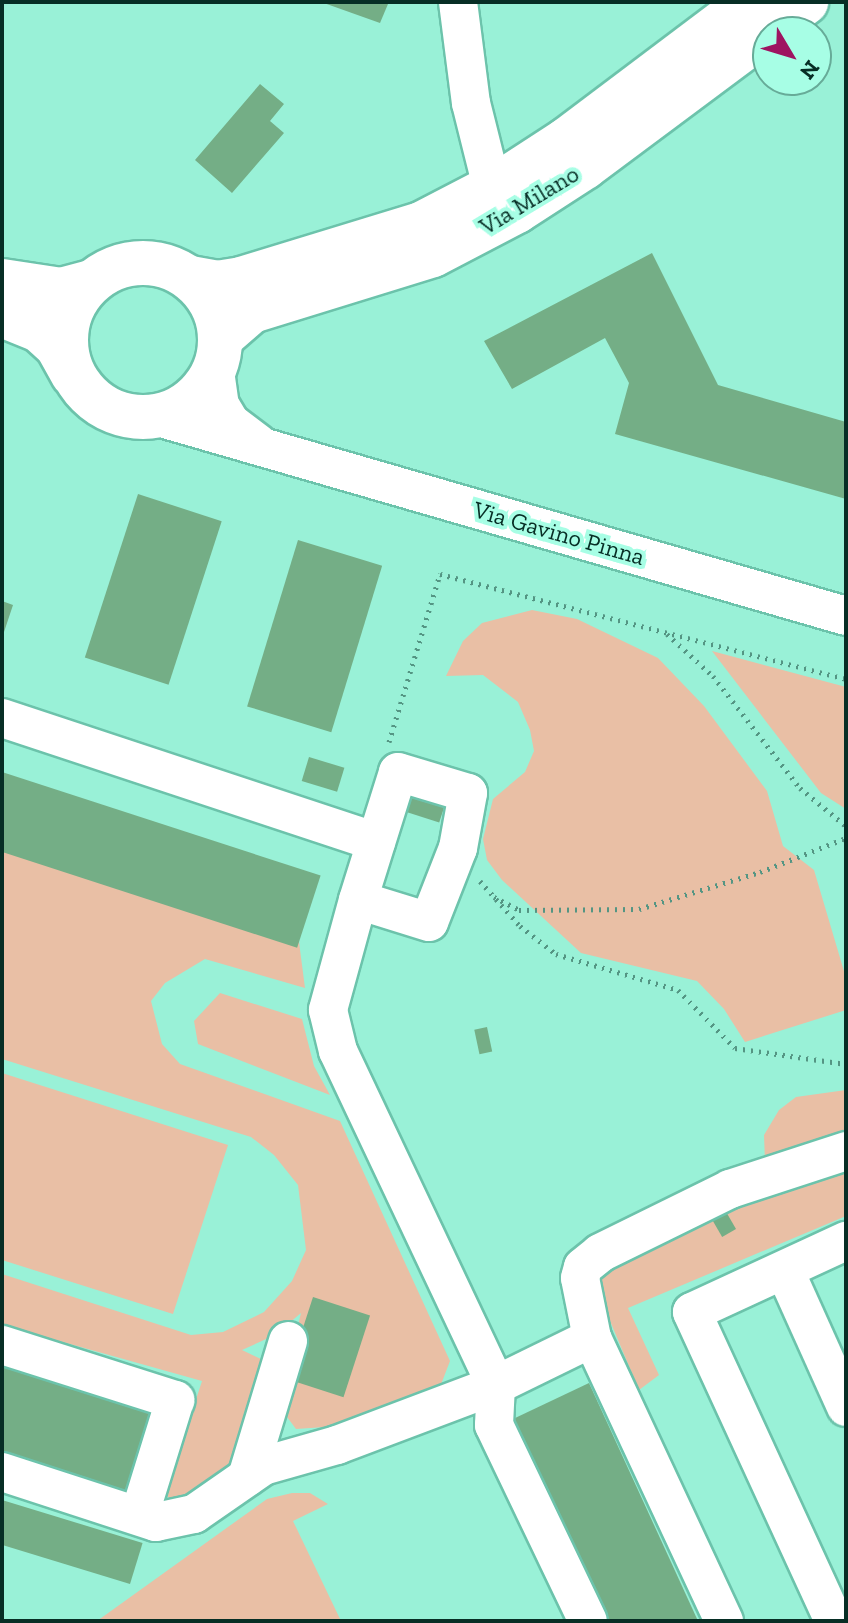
<!DOCTYPE html>
<style>
body{margin:0}
#map{position:relative;width:848px;height:1623px;overflow:hidden;background:#99f1d7;font-family:"Zilla Slab",serif}
div>[style]{position:absolute}
.green>*{inset:0;background:#e9bfa5}
.building>*{inset:0;background:#74ae86;transform-origin:0 0}
.path>*{height:5px;margin-top:-2.5px;transform-origin:0;background:repeating-linear-gradient(90deg,#549583 0 2px,transparent 0 8px)}
.roads{filter:drop-shadow(2px 0 #6cc3ab) drop-shadow(-2px 0 #6cc3ab) drop-shadow(0 2px #6cc3ab) drop-shadow(0 -2px #6cc3ab)}
.minor>*{height:38px;margin:-19px;padding:0 19px;transform-origin:19px;border-radius:19px;background:#fff}
.major>*{height:44px;margin:-22px;padding:0 22px;transform-origin:22px;border-radius:22px;background:#fff}
.major>.ring{margin:-22px;padding:0;box-sizing:content-box;background:none;border:44px solid #fff;border-radius:50%}
span{translate:-50% -50%;white-space:nowrap;text-align:center;line-height:1.15;-webkit-text-stroke:8px #a7fee5;paint-order:stroke}
.street-label{font-size:24px;color:#072e25}
.frame{position:absolute;inset:0;border:4px solid #072e25;pointer-events:none}
.north{position:absolute;left:752px;top:16px;width:80px;height:80px;box-sizing:border-box;background:#a7fee5;border:2px solid #67ab98;border-radius:50%;rotate:128deg;font-size:22px;font-weight:700;line-height:32px;text-align:center;color:#072e25}
.north::after{content:'';display:block;margin:auto;width:28px;height:36px;background:#9e1461;clip-path:polygon(50% 0,100% 100%,50% 72%,0 100%)}
</style>
<div id="map">
<div class="green">
<div style="clip-path:polygon(532px 610px,577px 619px,658px 658px,704px 706px,767px 791px,783px 846px,814px 870px,846px 978px,846px 1010px,745px 1042px,724px 1009px,697px 981px,581px 953px,502px 880px,487px 860px,483px 839px,493px 799px,525px 772px,534px 751px,530px 730px,518px 702px,483px 675px,446px 676px,463px 641px,482px 623px)"></div>
<div style="clip-path:polygon(712px 651px,846px 687px,846px 809px,821px 793px)"></div>
<div style="clip-path:polygon(2px 848px,299px 942px,305px 988px,205px 959px,165px 983px,151px 1001px,162px 1044px,180px 1064px,340px 1121px,450px 1361px,440px 1387px,354px 1425px,296px 1429px,278px 1405px,301px 1313px,275px 1335px,242px 1350px,263px 1360px,231px 1472px,195px 1500px,172px 1501px,165px 1494px,202px 1381px,2px 1325px,2px 1274px,191px 1335px,223px 1332px,264px 1312px,292px 1281px,306px 1250px,298px 1185px,274px 1155px,251px 1137px,2px 1059px)"></div>
<div style="clip-path:polygon(220px 993px,302px 1019px,314px 1066px,330px 1095px,198px 1044px,194px 1021px)"></div>
<div style="clip-path:polygon(2px 1073px,228px 1145px,173px 1314px,2px 1260px)"></div>
<div style="clip-path:polygon(846px 1090px,846px 1134px,765px 1162px,764px 1135px,779px 1110px,796px 1097px)"></div>
<div style="clip-path:polygon(846px 1166px,846px 1216px,628px 1308px,659px 1375px,639px 1390px,592px 1278px,712px 1210px)"></div>
<div style="clip-path:polygon(292px 1493px,310px 1493px,328px 1504px,293px 1521px,341px 1621px,97px 1621px,267px 1499px)"></div>
</div>
<div class="building">
<div style="clip-path:polygon(321px 2px,385px 2px,388px 4px,380px 23px)"></div>
<div style="clip-path:polygon(260px 84px,284px 104px,270px 121px,284px 133px,232px 193px,195px 160px)"></div>
<div style="clip-path:polygon(652px 253px,718px 385px,846px 422px,846px 499px,615px 434px,629px 383px,605px 338px,512px 389px,484px 341px)"></div>
<div style="left:138px;top:494px;width:88px;height:172px;rotate:18deg"></div>
<div style="left:298px;top:540px;width:88px;height:174px;rotate:17deg"></div>
<div style="clip-path:polygon(2px 601px,13px 605px,3px 635px,2px 635px)"></div>
<div style="left:309px;top:757px;width:37px;height:25px;rotate:17deg"></div>
<div style="left:2px;top:772px;width:335px;height:76px;rotate:18deg"></div>
<div style="left:407px;top:789px;width:41px;height:22px;rotate:18deg"></div>
<div style="left:487px;top:1027px;width:25px;height:13px;rotate:78deg"></div>
<div style="left:721px;top:1203px;width:30px;height:16px;rotate:60deg"></div>
<div style="left:313px;top:1297px;width:60px;height:86px;rotate:18deg"></div>
<div style="clip-path:polygon(2px 1365px,159px 1413px,134px 1493px,2px 1452px)"></div>
<div style="clip-path:polygon(589px 1383px,698px 1621px,605px 1621px,513px 1419px)"></div>
<div style="left:2px;top:1500px;width:147px;height:43px;rotate:17deg"></div>
</div>
<div class="path">
<div style="left:667px;top:634px;width:62px;rotate:42.4deg"></div>
<div style="left:713px;top:676px;width:142px;rotate:52.2deg"></div>
<div style="left:800px;top:788px;width:60px;rotate:39.6deg"></div>
<div style="left:389px;top:742px;width:176px;rotate:-73.1deg"></div>
<div style="left:440px;top:574px;width:419px;rotate:14.5deg"></div>
<div style="left:480px;top:881px;width:60px;rotate:48.4deg"></div>
<div style="left:520px;top:926px;width:46px;rotate:37.9deg"></div>
<div style="left:556px;top:954px;width:127px;rotate:16.4deg"></div>
<div style="left:678px;top:990px;width:81px;rotate:45.5deg"></div>
<div style="left:735px;top:1048px;width:112px;rotate:8.2deg"></div>
<div style="left:494px;top:897px;width:28px;rotate:27deg"></div>
<div style="left:519px;top:910px;width:120px;rotate:-0.5deg"></div>
<div style="left:639px;top:909px;width:127px;rotate:-17deg"></div>
<div style="left:760px;top:872px;width:92px;rotate:-21.6deg"></div>
</div>
<div class="roads">
<div class="minor">
<div style="left:458px;top:2px;width:102px;rotate:82.7deg"></div>
<div style="left:471px;top:103px;width:87px;rotate:76deg"></div>
<div style="left:215px;top:371px;width:34px;rotate:82deg"></div>
<div style="left:220px;top:405px;width:21px;rotate:59deg"></div>
<div style="left:231px;top:423px;width:34px;rotate:37deg"></div>
<div style="left:158px;top:417px;width:716px;rotate:16.13deg"></div>
<div style="left:2px;top:718px;width:394px;rotate:18.3deg"></div>
<div style="left:398px;top:772px;width:73px;rotate:16.7deg"></div>
<div style="left:468px;top:793px;width:56px;rotate:100.3deg"></div>
<div style="left:458px;top:848px;width:79px;rotate:111.4deg"></div>
<div style="left:429px;top:922px;width:74px;rotate:-162.8deg"></div>
<div style="left:358px;top:900px;width:134px;rotate:-72.6deg"></div>
<div style="left:358px;top:900px;width:114px;rotate:105.3deg"></div>
<div style="left:328px;top:1010px;width:42px;rotate:76.3deg"></div>
<div style="left:338px;top:1051px;width:369px;rotate:64.7deg"></div>
<div style="left:496px;top:1385px;width:107px;rotate:-26.1deg"></div>
<div style="left:785px;top:1271px;width:149px;rotate:65.8deg"></div>
<div style="left:2px;top:1345px;width:182px;rotate:17.6deg"></div>
<div style="left:175px;top:1400px;width:121px;rotate:107.2deg"></div>
<div style="left:2px;top:1472px;width:162px;rotate:18deg"></div>
<div style="left:156px;top:1522px;width:39px;rotate:-12deg"></div>
<div style="left:194px;top:1514px;width:84px;rotate:-34.8deg"></div>
<div style="left:263px;top:1466px;width:77px;rotate:-15.8deg"></div>
<div style="left:337px;top:1445px;width:170px;rotate:-20.7deg"></div>
<div style="left:496px;top:1385px;width:40px;rotate:92.9deg"></div>
<div style="left:494px;top:1425px;width:217px;rotate:64.4deg"></div>
<div style="left:247px;top:1477px;width:142px;rotate:-73.2deg"></div>
<div style="left:724px;top:1621px;width:312px;rotate:-115deg"></div>
<div style="left:592px;top:1338px;width:61px;rotate:-101.3deg"></div>
<div style="left:580px;top:1278px;width:11px;rotate:-75deg"></div>
<div style="left:583px;top:1267px;width:22px;rotate:-39deg"></div>
<div style="left:600px;top:1253px;width:145px;rotate:-26.2deg"></div>
<div style="left:730px;top:1189px;width:122px;rotate:-18.1deg"></div>
<div style="left:834px;top:1621px;width:340px;rotate:-114.7deg"></div>
<div style="left:692px;top:1312px;width:170px;rotate:-24.8deg"></div>
</div>
<div class="major">
<div class="ring" style="left:66px;top:263px;width:110px;height:110px"></div>
<div style="left:190px;top:278px;width:27px;rotate:10deg"></div>
<div style="left:217px;top:283px;width:24px;rotate:-9deg"></div>
<div style="left:241px;top:279px;width:188px;rotate:-17deg"></div>
<div style="left:421px;top:224px;width:89px;rotate:-27.4deg"></div>
<div style="left:500px;top:183px;width:79px;rotate:-33.1deg"></div>
<div style="left:566px;top:140px;width:229px;rotate:-37deg"></div>
<div style="left:2px;top:281px;width:60px;rotate:8.7deg"></div>
<div style="left:61px;top:290px;width:31px;rotate:-15deg"></div>
<div style="left:2px;top:315px;width:40px;rotate:22deg"></div>
<div style="left:39px;top:330px;width:24px;rotate:42deg"></div>
<div style="left:57px;top:346px;width:33px;rotate:61deg"></div>
<div style="left:222px;top:337px;width:40px;rotate:-41deg"></div>
<div style="left:252px;top:311px;width:189px;rotate:-17.2deg"></div>
<div style="left:433px;top:255px;width:95px;rotate:-27.6deg"></div>
<div style="left:517px;top:211px;width:81px;rotate:-32.9deg"></div>
<div style="left:585px;top:167px;width:276px;rotate:-36.7deg"></div>
</div>
</div>
<div class="street-label">
<span style="left:529px;top:200px;rotate:-31deg">Via Milano</span>
<span style="left:559px;top:533px;rotate:16deg">Via Gavino Pinna</span>
</div>
<div class="frame"></div>
<div class="north">N</div>
</div>
